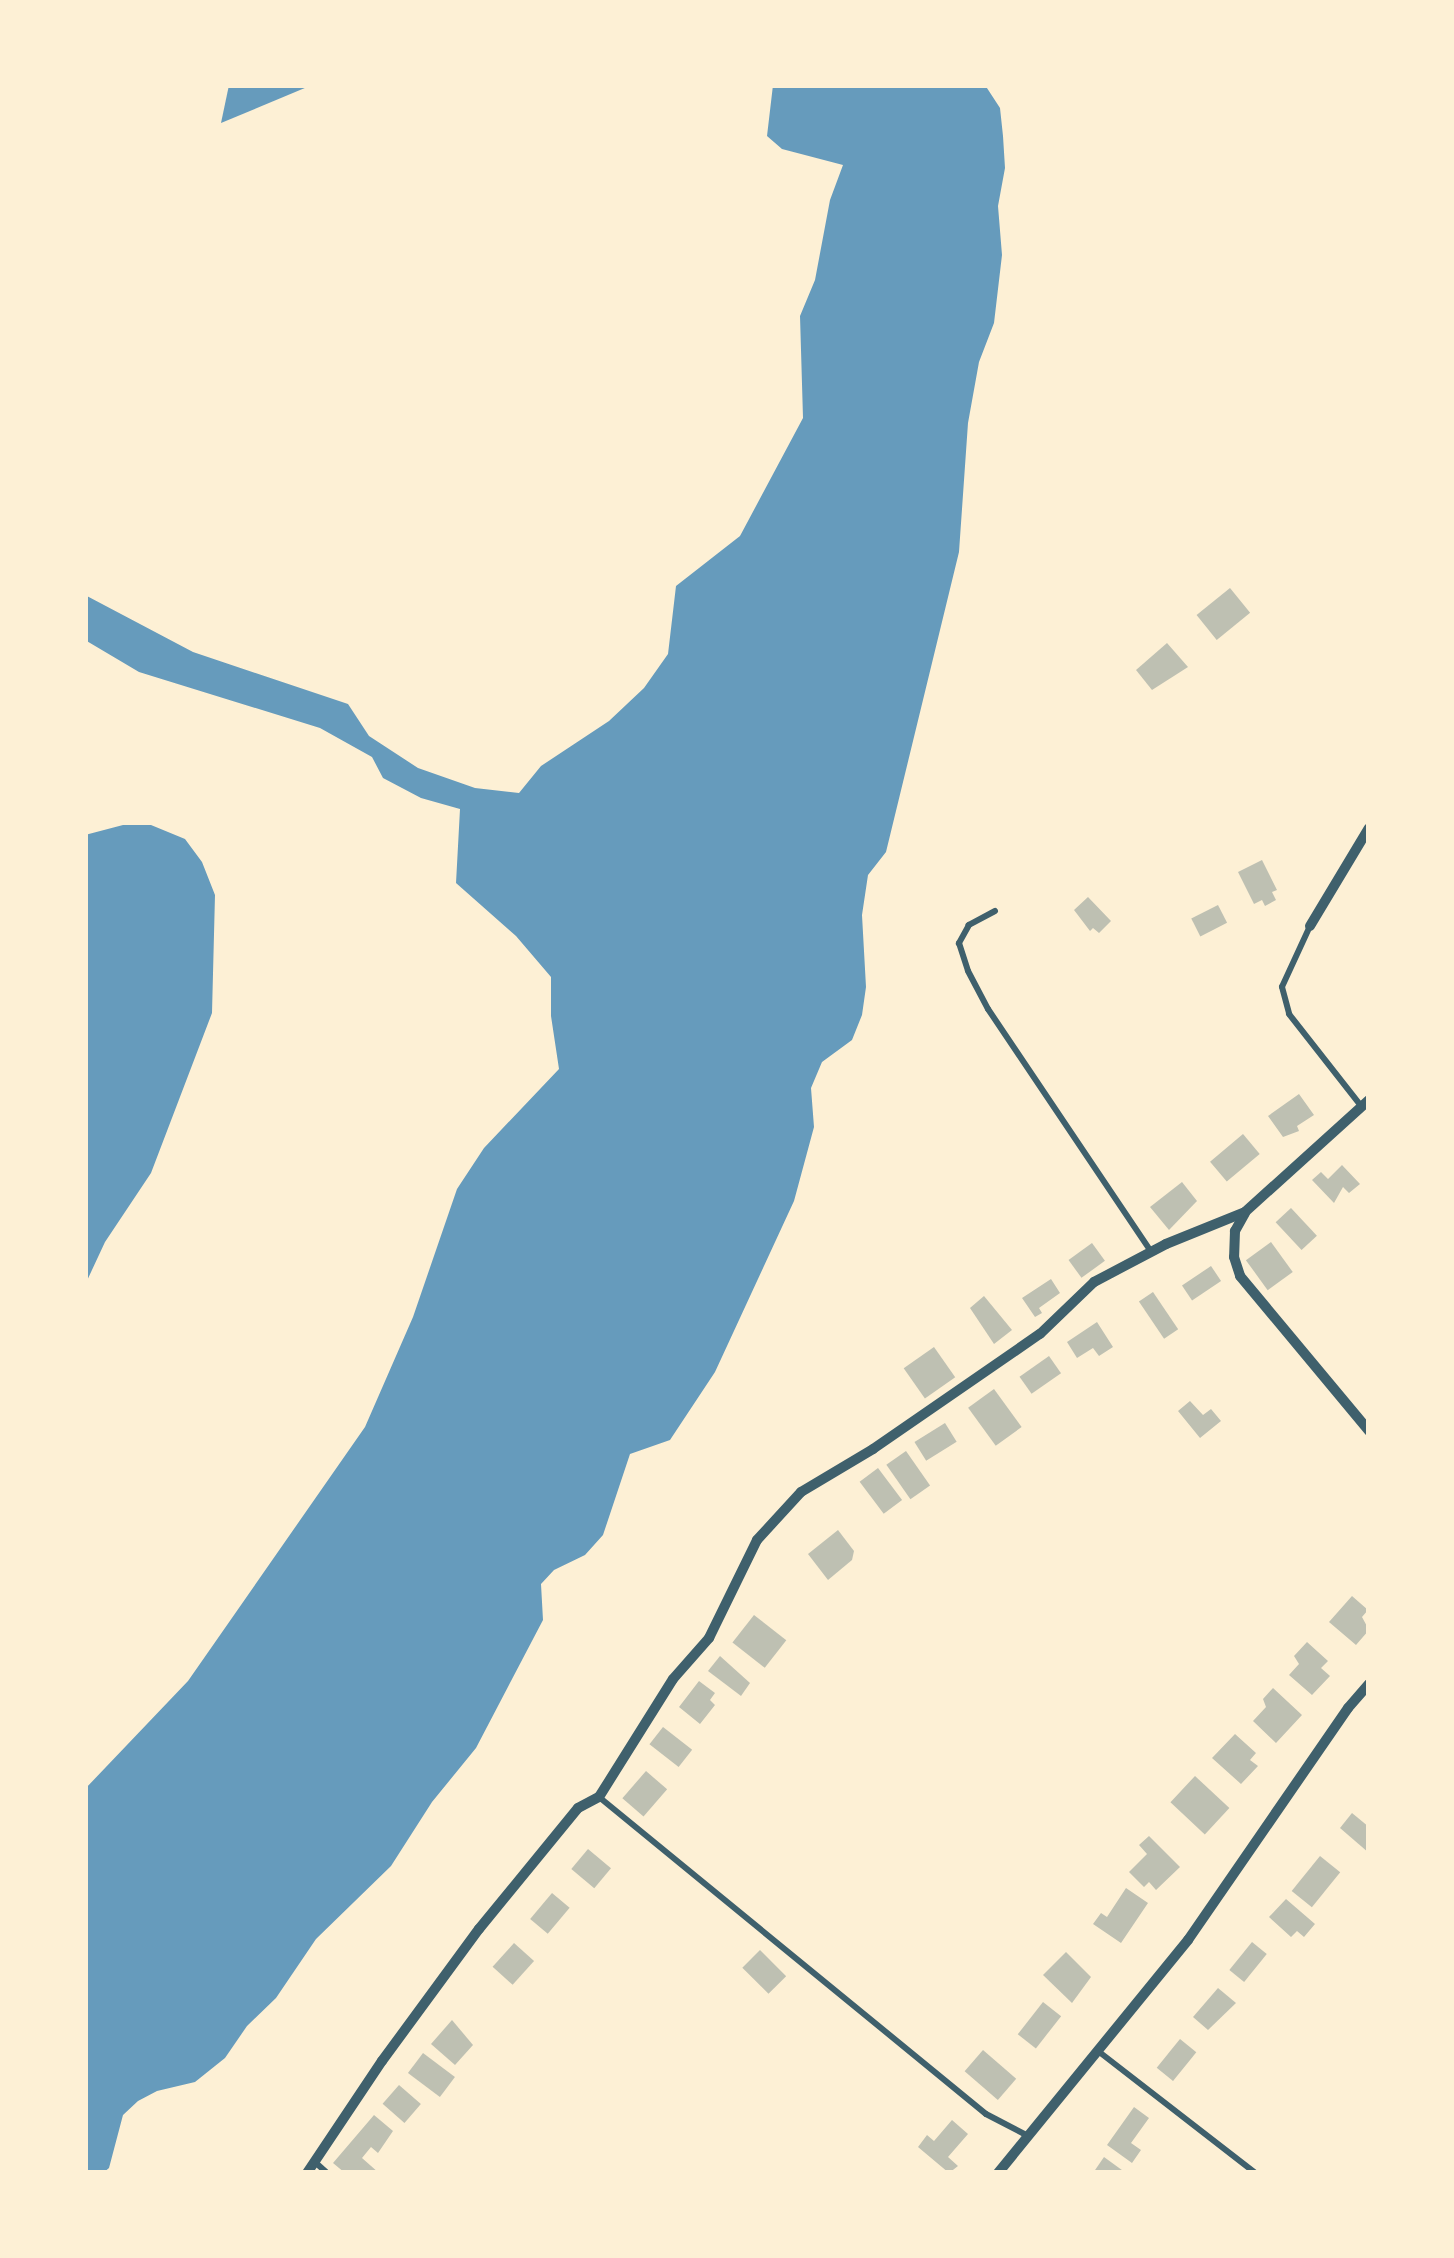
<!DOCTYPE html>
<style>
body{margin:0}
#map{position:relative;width:1454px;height:2258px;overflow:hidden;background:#fdf0d5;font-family:"PT Sans",sans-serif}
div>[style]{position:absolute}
.water>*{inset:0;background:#669bbc}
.building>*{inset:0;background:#bec0b2;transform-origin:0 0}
.service>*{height:6px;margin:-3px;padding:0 3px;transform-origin:3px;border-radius:3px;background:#3f606c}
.minor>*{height:10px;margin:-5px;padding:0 5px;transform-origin:5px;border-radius:5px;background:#3f606c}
span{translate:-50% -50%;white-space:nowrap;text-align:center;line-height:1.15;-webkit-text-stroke:8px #fdf0d5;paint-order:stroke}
.frame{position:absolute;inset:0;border:88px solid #fdf0d5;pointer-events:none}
</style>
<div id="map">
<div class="water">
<div style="clip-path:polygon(229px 85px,312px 85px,221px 123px)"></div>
<div style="clip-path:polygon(773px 85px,985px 85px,1000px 108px,1003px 136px,1005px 168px,998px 206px,1002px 255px,994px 323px,979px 362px,968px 423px,959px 552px,886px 852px,868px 875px,862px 915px,866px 987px,862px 1015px,852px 1040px,822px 1062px,811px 1088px,814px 1127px,794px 1201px,715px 1372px,670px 1440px,630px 1454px,603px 1535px,585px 1555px,554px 1570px,541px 1584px,543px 1620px,476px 1748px,432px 1802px,391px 1866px,316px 1939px,276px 1998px,247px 2026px,225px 2058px,195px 2082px,157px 2091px,138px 2101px,123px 2115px,109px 2168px,103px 2173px,85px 2173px,85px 1789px,188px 1681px,365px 1427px,413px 1317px,457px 1189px,484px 1148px,559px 1069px,551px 1016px,551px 977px,516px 936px,456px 883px,460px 809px,421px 798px,383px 778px,372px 757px,320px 728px,139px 672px,85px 640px,85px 595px,193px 652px,348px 704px,369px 736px,418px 768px,475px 788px,519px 793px,541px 766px,609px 721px,644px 688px,668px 654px,676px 586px,740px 536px,803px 418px,800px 316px,815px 280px,830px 200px,843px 165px,782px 149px,767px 136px)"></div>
<div style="clip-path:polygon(123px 825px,151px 825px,185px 839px,202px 862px,215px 895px,212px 1013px,151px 1173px,105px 1242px,85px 1285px,85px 835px)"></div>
</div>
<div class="building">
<div style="left:1230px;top:588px;width:32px;height:43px;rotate:51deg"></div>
<div style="clip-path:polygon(1167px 643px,1188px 667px,1152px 690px,1136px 670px)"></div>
<div style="clip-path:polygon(1262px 860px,1277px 890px,1272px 892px,1276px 900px,1265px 906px,1262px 900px,1254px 904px,1238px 872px)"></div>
<div style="clip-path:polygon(1088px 897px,1111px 921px,1099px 933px,1093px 928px,1090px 931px,1074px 910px)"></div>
<div style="left:1218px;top:905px;width:20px;height:30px;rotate:63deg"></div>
<div style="clip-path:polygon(1299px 1094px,1314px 1115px,1297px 1126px,1299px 1131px,1283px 1137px,1268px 1116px)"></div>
<div style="left:1243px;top:1134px;width:26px;height:43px;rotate:50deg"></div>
<div style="clip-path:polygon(1342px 1165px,1360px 1184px,1349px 1193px,1343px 1187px,1334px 1203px,1312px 1180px,1321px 1172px,1328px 1179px)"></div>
<div style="clip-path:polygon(1182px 1182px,1197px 1201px,1169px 1230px,1150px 1207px)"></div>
<div style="left:1291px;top:1208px;width:38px;height:21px;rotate:47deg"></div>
<div style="left:1271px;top:1242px;width:37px;height:31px;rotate:54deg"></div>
<div style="left:1092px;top:1243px;width:22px;height:29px;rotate:54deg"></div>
<div style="left:1211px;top:1266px;width:18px;height:35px;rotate:56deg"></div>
<div style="clip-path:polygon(1051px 1279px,1060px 1293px,1039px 1308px,1042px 1313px,1035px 1317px,1022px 1298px)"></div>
<div style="left:1153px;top:1292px;width:45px;height:17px;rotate:56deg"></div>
<div style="clip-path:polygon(984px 1296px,1012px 1330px,994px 1344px,970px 1308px)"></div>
<div style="clip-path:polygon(1097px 1322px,1113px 1347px,1099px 1356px,1093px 1348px,1077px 1358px,1067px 1342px)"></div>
<div style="left:934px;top:1347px;width:37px;height:37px;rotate:55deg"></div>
<div style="left:1049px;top:1356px;width:21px;height:36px;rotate:55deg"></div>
<div style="left:994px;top:1389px;width:47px;height:32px;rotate:54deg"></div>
<div style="clip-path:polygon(1190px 1401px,1203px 1415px,1211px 1409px,1221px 1421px,1200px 1438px,1178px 1411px)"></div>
<div style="left:945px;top:1423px;width:22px;height:36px;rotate:58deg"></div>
<div style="left:906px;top:1451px;width:42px;height:24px;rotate:55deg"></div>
<div style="left:878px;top:1468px;width:40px;height:23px;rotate:53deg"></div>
<div style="clip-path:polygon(838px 1530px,854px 1551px,852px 1560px,828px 1580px,808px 1554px)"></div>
<div style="clip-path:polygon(1352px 1596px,1368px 1610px,1362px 1617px,1369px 1630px,1356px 1645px,1329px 1622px)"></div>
<div style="left:754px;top:1615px;width:41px;height:35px;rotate:38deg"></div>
<div style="clip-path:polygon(1307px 1642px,1328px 1661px,1321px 1668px,1330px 1676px,1312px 1695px,1289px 1675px,1299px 1664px,1294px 1656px)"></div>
<div style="clip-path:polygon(720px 1656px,750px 1683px,741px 1696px,708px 1671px)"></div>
<div style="clip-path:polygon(699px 1681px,715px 1693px,710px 1700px,715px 1705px,700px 1724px,679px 1707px)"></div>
<div style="clip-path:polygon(1273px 1688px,1302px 1715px,1276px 1743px,1253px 1721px,1266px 1707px,1263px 1699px)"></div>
<div style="left:663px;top:1727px;width:37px;height:22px;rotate:38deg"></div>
<div style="clip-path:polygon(1235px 1734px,1256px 1753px,1250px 1760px,1258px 1766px,1241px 1784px,1212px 1758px)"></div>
<div style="left:646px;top:1771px;width:28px;height:36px;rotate:41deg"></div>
<div style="left:1195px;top:1776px;width:47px;height:36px;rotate:43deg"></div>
<div style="clip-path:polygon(1352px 1813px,1369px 1827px,1369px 1853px,1340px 1828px)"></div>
<div style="clip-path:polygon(1149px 1836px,1180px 1867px,1156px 1890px,1149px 1882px,1144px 1887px,1129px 1872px,1147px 1854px,1139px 1845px)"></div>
<div style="left:588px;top:1849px;width:30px;height:26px;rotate:40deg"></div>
<div style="left:1320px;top:1856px;width:26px;height:45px;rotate:39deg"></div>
<div style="clip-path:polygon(1126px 1888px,1148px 1903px,1121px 1943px,1093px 1924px,1101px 1913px,1107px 1917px)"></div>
<div style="left:552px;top:1893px;width:23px;height:34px;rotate:40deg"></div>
<div style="clip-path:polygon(1286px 1899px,1315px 1924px,1304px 1937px,1297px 1931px,1291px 1937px,1269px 1917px)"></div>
<div style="left:1252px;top:1942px;width:19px;height:36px;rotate:39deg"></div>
<div style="left:514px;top:1943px;width:27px;height:32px;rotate:42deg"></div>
<div style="left:760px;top:1950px;width:37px;height:25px;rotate:45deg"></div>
<div style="clip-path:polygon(1066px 1952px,1091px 1977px,1072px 2003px,1043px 1975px)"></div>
<div style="clip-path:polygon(1218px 1988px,1236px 2003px,1208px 2030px,1193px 2017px)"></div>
<div style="left:1043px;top:2002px;width:23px;height:41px;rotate:38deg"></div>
<div style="clip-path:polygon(452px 2020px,473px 2045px,455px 2065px,431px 2044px)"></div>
<div style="left:1180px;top:2039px;width:21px;height:37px;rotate:39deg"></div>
<div style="left:983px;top:2050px;width:44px;height:28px;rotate:41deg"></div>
<div style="left:423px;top:2053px;width:40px;height:25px;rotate:37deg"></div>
<div style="left:399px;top:2085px;width:29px;height:25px;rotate:41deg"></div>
<div style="clip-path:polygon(1134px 2107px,1149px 2118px,1131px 2143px,1141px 2150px,1132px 2163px,1107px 2145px)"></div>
<div style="clip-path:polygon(374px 2115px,393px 2131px,378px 2153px,371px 2147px,362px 2158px,379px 2173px,345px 2173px,333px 2163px)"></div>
<div style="clip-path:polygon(952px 2120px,968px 2134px,948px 2157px,958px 2166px,949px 2173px,918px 2147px,927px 2135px,934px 2141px)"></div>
<div style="clip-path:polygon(1104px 2157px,1126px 2173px,1093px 2173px)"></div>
</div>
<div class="service">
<div style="left:995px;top:911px;width:30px;rotate:152deg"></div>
<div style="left:969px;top:925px;width:21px;rotate:119deg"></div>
<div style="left:959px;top:943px;width:29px;rotate:72deg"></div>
<div style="left:968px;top:971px;width:43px;rotate:62.2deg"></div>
<div style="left:988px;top:1009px;width:293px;rotate:56.1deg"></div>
<div style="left:1310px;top:926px;width:67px;rotate:114.7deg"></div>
<div style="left:1282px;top:987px;width:28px;rotate:75deg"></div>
<div style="left:1289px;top:1014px;width:118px;rotate:51.9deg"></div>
<div style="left:599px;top:1797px;width:500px;rotate:39.32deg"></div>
<div style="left:986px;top:2114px;width:47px;rotate:27.6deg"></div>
<div style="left:1098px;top:2051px;width:199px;rotate:37.8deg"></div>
<div style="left:316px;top:2163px;width:15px;rotate:42deg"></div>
</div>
<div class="minor">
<div style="left:1310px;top:926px;width:114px;rotate:-59deg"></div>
<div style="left:1245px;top:1213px;width:21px;rotate:119deg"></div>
<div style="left:1235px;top:1231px;width:26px;rotate:92deg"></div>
<div style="left:1234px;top:1257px;width:20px;rotate:72deg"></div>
<div style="left:1240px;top:1276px;width:202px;rotate:50.2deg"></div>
<div style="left:307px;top:2173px;width:135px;rotate:-56.2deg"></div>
<div style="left:382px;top:2061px;width:164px;rotate:-53.7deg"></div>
<div style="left:479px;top:1929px;width:156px;rotate:-50.7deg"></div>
<div style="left:578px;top:1808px;width:24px;rotate:-28deg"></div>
<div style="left:599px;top:1797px;width:139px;rotate:-57.9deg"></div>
<div style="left:673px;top:1679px;width:55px;rotate:-48.7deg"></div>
<div style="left:709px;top:1638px;width:109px;rotate:-63.9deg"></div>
<div style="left:757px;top:1540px;width:65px;rotate:-47.5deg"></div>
<div style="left:801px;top:1492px;width:84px;rotate:-30.8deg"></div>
<div style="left:873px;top:1449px;width:203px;rotate:-34.6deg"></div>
<div style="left:1040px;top:1334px;width:75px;rotate:-43.9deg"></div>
<div style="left:1094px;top:1282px;width:81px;rotate:-27.8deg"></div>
<div style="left:1166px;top:1244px;width:85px;rotate:-22.1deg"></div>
<div style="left:1245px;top:1212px;width:167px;rotate:-42.1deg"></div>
<div style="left:998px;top:2173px;width:301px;rotate:-50.8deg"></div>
<div style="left:1188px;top:1940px;width:282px;rotate:-55.4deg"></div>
<div style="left:1348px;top:1708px;width:32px;rotate:-49deg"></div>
</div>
<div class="frame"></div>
</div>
